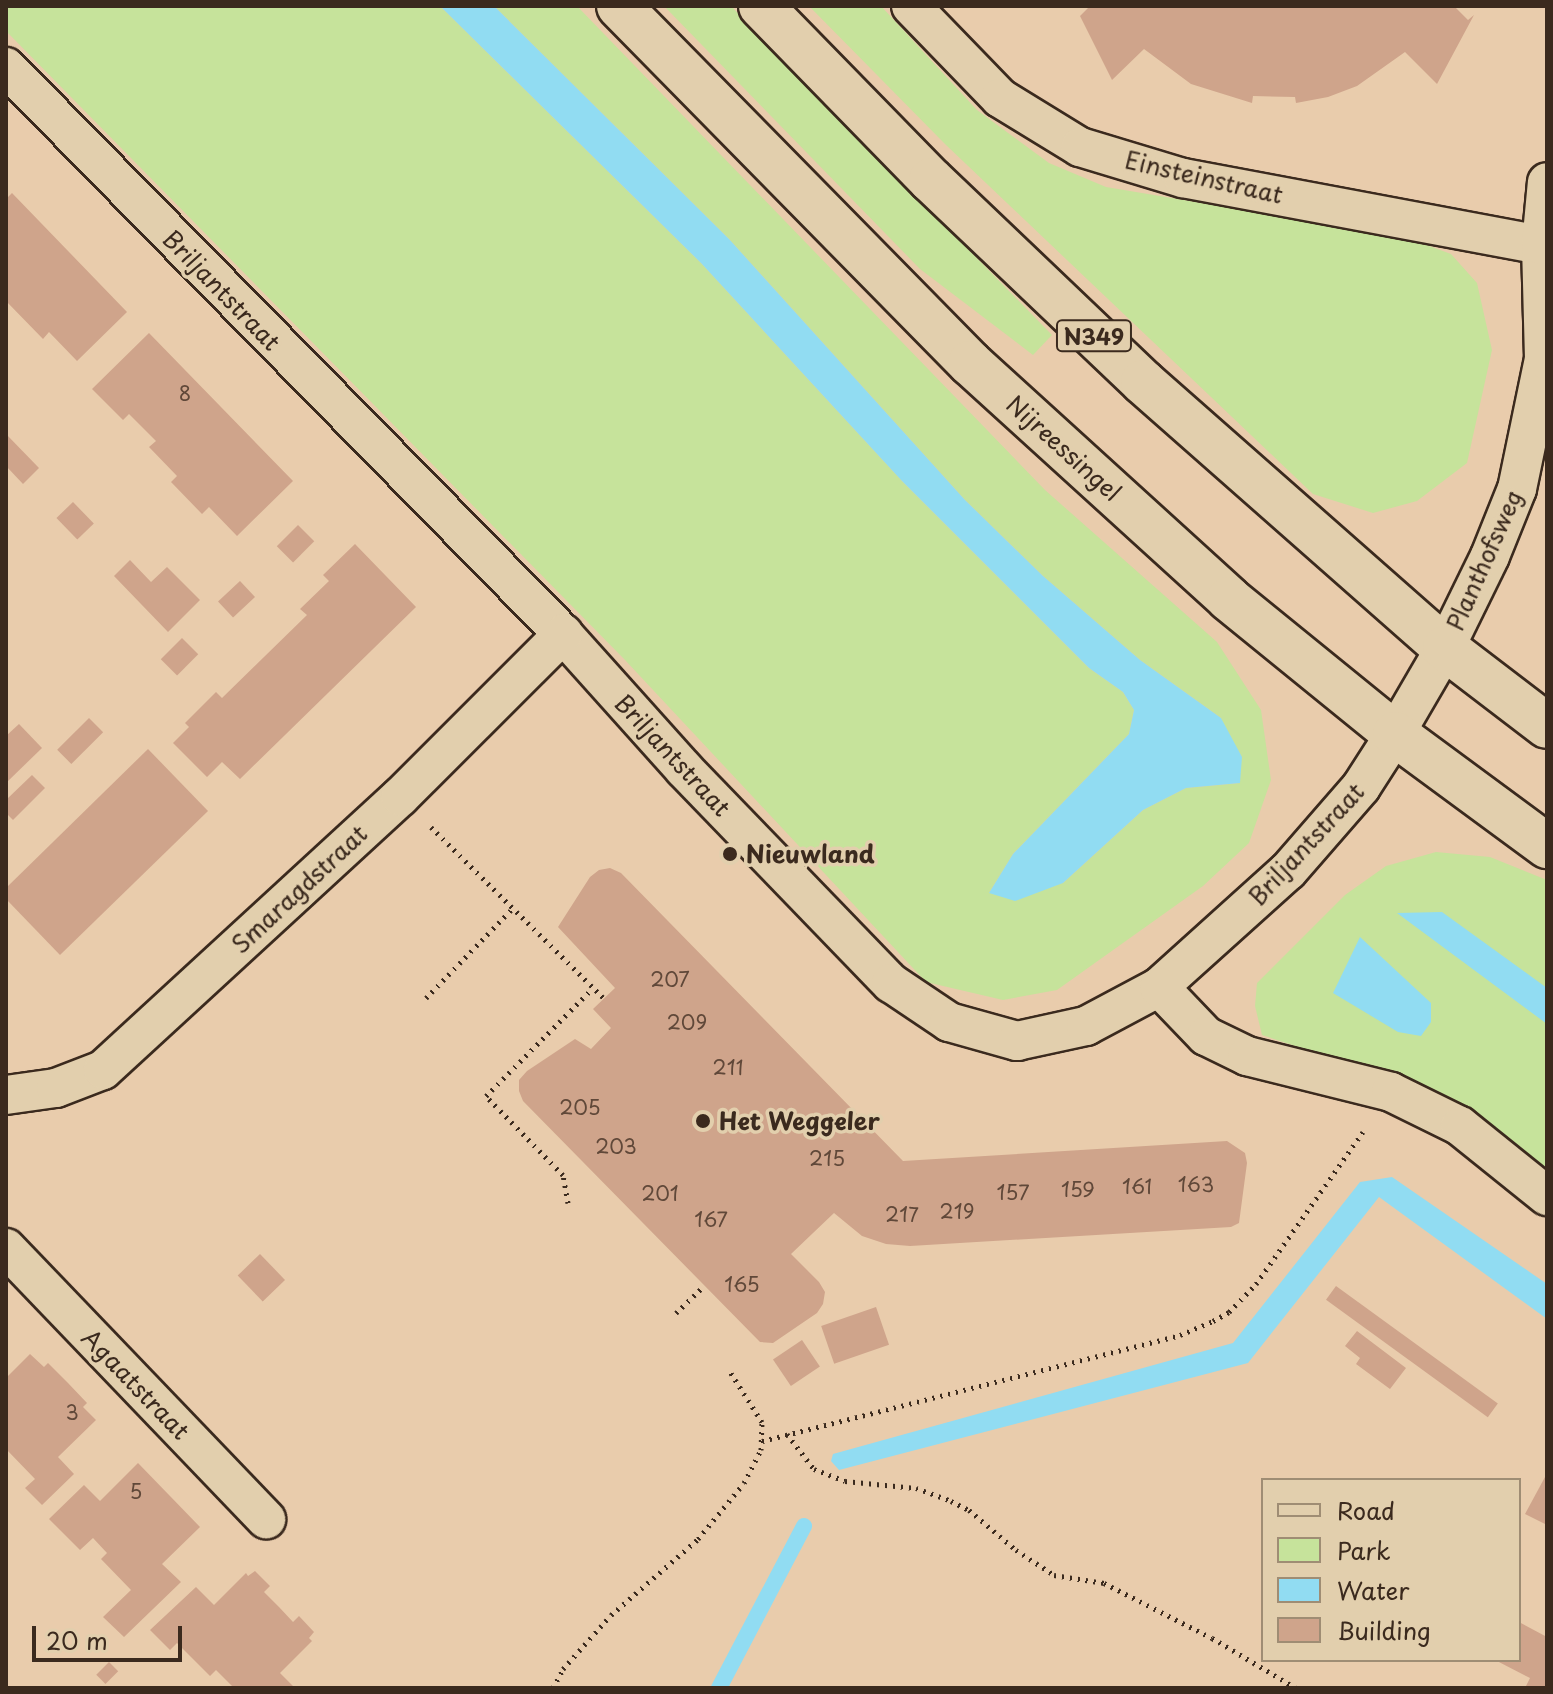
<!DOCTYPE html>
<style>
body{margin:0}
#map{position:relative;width:1553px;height:1694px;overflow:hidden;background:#e9ccac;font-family:"Playpen Sans",sans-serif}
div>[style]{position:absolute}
.green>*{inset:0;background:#c6e39b}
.water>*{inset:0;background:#91dcf2}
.stream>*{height:16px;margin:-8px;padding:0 8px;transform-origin:8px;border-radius:8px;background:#91dcf2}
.building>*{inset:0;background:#cfa48b;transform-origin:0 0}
.path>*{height:5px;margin-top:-2.5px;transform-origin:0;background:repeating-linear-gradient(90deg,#3b2a1e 0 2px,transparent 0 8px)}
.roads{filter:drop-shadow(2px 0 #3b2a1e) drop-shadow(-2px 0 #3b2a1e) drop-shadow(0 2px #3b2a1e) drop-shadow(0 -2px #3b2a1e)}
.street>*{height:38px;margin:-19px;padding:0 19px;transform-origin:19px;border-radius:19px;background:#e2cfad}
.primary>*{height:44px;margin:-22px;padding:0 22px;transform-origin:22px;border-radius:22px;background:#e2cfad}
.dots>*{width:22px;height:22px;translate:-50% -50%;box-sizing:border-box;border:4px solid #e2cfad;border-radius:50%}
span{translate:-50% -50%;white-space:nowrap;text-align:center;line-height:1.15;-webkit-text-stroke:7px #e2cfad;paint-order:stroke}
.number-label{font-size:20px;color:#604839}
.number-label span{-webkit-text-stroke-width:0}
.shield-label span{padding:2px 6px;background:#e2cfad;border:2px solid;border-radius:6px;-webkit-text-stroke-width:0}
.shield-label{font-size:22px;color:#3b2a1e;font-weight:700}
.street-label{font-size:24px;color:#3b2a1e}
.poi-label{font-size:24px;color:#3b2a1e;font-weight:700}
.left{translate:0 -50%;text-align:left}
.frame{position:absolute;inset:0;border:8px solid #3b2a1e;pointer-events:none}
.legend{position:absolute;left:1261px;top:1478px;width:260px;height:184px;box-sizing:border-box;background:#e2cfad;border:2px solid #9f8d74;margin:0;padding:10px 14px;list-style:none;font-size:24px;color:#3b2a1e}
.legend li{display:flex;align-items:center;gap:16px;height:40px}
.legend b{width:40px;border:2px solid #9f8d74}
.scale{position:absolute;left:32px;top:1626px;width:150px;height:36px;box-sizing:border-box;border:4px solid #3b2a1e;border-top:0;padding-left:10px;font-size:24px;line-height:28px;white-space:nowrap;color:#3b2a1e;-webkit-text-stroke:6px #e2cfad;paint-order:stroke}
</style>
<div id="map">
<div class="green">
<div style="clip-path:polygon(6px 6px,440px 6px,701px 263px,902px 481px,1089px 668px,1123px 692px,1134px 710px,1129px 734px,1013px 854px,989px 893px,1063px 883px,1143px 810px,1186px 788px,1240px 783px,1221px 718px,1140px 660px,1043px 576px,965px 500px,729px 239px,494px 6px,577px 6px,1045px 490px,1217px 642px,1261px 710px,1271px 780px,1249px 843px,1203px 886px,1057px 990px,1003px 1000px,926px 982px,625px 660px,6px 31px)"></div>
<div style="clip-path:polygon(664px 6px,731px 6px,1052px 335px,1033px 355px,920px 269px)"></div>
<div style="clip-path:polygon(809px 6px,881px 6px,977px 110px,1049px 163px,1106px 187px,1405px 237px,1451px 254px,1477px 283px,1492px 350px,1467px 463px,1417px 501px,1373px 513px,1313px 494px,945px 144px)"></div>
<div style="clip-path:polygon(1436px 852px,1490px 857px,1547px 880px,1547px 1171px,1450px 1097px,1262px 1035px,1255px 1006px,1257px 983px,1345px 895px,1386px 866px)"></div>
</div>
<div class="water">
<div style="clip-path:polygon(440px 6px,494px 6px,729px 239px,965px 500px,1043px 576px,1140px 660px,1221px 718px,1242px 757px,1240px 783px,1186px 788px,1143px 810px,1063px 883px,1015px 901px,989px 893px,1013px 854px,1129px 734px,1134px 710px,1123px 692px,1089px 668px,902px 481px,701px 263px)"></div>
<div style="clip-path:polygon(1442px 912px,1547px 988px,1547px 1024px,1397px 913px)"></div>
<div style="clip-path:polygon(1360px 937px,1431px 1003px,1431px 1022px,1421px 1036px,1398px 1032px,1333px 993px)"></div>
<div style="clip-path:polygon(1392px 1177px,1547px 1284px,1547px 1319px,1379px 1197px,1248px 1363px,839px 1470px,831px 1461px,833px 1454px,1233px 1343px,1360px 1182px)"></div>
</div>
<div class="stream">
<div style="left:719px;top:1688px;width:183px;rotate:-62.3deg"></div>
</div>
<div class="building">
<div style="clip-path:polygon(1090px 6px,1454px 6px,1468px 20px,1474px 15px,1437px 84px,1405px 52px,1357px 86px,1328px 97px,1296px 103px,1295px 97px,1253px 96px,1252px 103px,1191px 84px,1144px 49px,1112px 80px,1080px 16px)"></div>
<div style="clip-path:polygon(12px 193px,127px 312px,77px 361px,49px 332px,43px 339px,6px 301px,6px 199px)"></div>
<div style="clip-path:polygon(149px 333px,293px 481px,237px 536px,209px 507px,202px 514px,171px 482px,177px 476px,149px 447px,156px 441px,129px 414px,123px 420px,92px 389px)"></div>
<div style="clip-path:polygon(6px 434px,39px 468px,23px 484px,6px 466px)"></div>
<div style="left:73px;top:502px;width:30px;height:23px;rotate:46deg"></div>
<div style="left:298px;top:525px;width:23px;height:30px;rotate:45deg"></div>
<div style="clip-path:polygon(355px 544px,416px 607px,240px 779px,222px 762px,207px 777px,173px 743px,189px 727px,185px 723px,216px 692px,222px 698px,307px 615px,300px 609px,329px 581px,323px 575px)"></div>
<div style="clip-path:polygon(130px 560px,151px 582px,167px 567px,200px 600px,168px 632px,114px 576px)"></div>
<div style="left:240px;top:581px;width:22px;height:30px;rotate:47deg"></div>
<div style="left:182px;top:638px;width:23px;height:30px;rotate:45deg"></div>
<div style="left:89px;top:718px;width:20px;height:45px;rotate:45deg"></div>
<div style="clip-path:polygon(19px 724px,42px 748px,6px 783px,6px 736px)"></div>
<div style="clip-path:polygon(148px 749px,208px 811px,60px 955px,6px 899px,6px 888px)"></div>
<div style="clip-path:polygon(32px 775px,45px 788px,13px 820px,6px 813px,6px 800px)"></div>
<div style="clip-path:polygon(610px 868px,621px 873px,903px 1161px,1227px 1141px,1245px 1153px,1247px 1163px,1239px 1223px,1231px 1227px,910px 1246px,886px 1244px,862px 1236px,834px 1213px,791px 1254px,819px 1282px,825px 1292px,823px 1304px,817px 1313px,773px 1343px,760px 1342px,523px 1101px,519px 1091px,519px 1080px,527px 1071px,575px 1039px,591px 1049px,611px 1028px,593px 1009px,615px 988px,558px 927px,590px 877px,599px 870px)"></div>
<div style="left:260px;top:1254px;width:36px;height:31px;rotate:46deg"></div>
<div style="left:1336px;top:1286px;width:200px;height:17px;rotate:36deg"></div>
<div style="left:876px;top:1307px;width:40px;height:58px;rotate:71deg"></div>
<div style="clip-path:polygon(1357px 1331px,1406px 1368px,1390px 1389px,1356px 1364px,1360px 1358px,1345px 1346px)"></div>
<div style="left:802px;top:1340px;width:32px;height:35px;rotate:56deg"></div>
<div style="clip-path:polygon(30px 1354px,44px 1367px,48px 1363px,68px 1383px,87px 1403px,83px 1407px,96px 1420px,58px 1457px,74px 1474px,42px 1505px,25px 1488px,35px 1479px,6px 1449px,6px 1378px)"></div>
<div style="clip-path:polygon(138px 1463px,200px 1527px,162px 1564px,181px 1582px,124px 1637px,103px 1617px,131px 1590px,101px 1559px,107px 1553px,93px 1538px,80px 1550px,49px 1519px,84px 1485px,100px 1501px)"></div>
<div style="clip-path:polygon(1545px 1477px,1547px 1478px,1547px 1525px,1525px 1514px)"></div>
<div style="clip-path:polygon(255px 1571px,270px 1586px,264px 1592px,279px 1607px,293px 1622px,299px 1616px,314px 1632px,309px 1638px,312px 1641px,280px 1673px,295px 1688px,234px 1688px,216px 1670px,210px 1676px,177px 1643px,170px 1650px,150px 1630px,196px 1587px,214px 1605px,246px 1573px,248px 1576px)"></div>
<div style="clip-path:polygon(1519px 1622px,1547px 1637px,1547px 1688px,1525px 1688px,1530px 1678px,1495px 1660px,1519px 1660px)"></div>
<div style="left:109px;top:1662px;width:13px;height:18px;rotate:45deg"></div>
</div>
<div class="path">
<div style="left:431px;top:827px;width:243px;rotate:44.7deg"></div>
<div style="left:426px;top:998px;width:125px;rotate:-46deg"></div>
<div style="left:568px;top:1203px;width:28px;rotate:-100deg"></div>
<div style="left:563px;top:1175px;width:110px;rotate:-134.3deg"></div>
<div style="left:486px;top:1096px;width:151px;rotate:-45.3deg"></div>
<div style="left:676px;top:1313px;width:39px;rotate:-44deg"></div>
<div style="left:787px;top:1434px;width:44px;rotate:52.4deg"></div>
<div style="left:814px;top:1469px;width:33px;rotate:21deg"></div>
<div style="left:845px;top:1481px;width:71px;rotate:5.6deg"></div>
<div style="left:916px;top:1488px;width:37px;rotate:20deg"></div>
<div style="left:951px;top:1501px;width:20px;rotate:27deg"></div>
<div style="left:969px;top:1510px;width:62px;rotate:40.4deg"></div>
<div style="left:1016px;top:1550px;width:45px;rotate:33.3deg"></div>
<div style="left:1054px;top:1575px;width:51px;rotate:9.1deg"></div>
<div style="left:1104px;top:1583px;width:121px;rotate:27deg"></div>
<div style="left:1212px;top:1638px;width:98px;rotate:30.8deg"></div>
<div style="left:762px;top:1441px;width:431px;rotate:-14.2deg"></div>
<div style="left:1180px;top:1335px;width:36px;rotate:-23deg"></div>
<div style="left:1213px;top:1321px;width:18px;rotate:-29deg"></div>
<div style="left:1229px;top:1312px;width:39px;rotate:-46deg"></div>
<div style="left:1256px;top:1284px;width:186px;rotate:-54.9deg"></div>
<div style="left:553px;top:1688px;width:21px;rotate:-62deg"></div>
<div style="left:563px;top:1669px;width:72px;rotate:-48.4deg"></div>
<div style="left:611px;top:1615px;width:116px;rotate:-41.1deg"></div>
<div style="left:698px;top:1539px;width:72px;rotate:-50.6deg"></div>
<div style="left:744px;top:1483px;width:37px;rotate:-63deg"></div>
<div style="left:761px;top:1450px;width:28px;rotate:-88deg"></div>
<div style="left:762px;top:1422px;width:62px;rotate:-122.4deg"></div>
</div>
<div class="roads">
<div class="street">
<div style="left:911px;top:6px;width:128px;rotate:45.9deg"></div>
<div style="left:1000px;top:98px;width:94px;rotate:31.5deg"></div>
<div style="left:1080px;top:147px;width:108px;rotate:16.8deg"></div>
<div style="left:1183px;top:178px;width:370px;rotate:10.6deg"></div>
<div style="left:6px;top:67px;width:795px;rotate:45.51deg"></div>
<div style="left:563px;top:634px;width:181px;rotate:48.1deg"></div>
<div style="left:684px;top:769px;width:298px;rotate:46deg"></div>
<div style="left:891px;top:983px;width:70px;rotate:33.9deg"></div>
<div style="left:949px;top:1022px;width:71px;rotate:15.6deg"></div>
<div style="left:1017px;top:1041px;width:71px;rotate:-12.3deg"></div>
<div style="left:1086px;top:1026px;width:83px;rotate:-28.1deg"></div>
<div style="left:1159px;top:987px;width:173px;rotate:-42deg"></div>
<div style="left:1288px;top:871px;width:111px;rotate:-49deg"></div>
<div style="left:1361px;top:787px;width:63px;rotate:-57.3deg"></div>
<div style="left:1395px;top:734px;width:99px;rotate:-59.8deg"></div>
<div style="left:1445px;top:648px;width:102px;rotate:-63.9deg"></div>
<div style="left:1490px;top:556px;width:72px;rotate:-68.1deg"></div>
<div style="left:1517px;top:489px;width:133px;rotate:-78.3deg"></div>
<div style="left:1544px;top:359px;width:114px;rotate:-91.5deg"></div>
<div style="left:1541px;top:245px;width:63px;rotate:-84.6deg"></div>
<div style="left:1159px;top:987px;width:68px;rotate:46.2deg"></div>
<div style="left:1206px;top:1036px;width:46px;rotate:26deg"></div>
<div style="left:1247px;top:1056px;width:148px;rotate:14deg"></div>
<div style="left:1391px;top:1092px;width:77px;rotate:26.2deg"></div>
<div style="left:1460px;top:1126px;width:112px;rotate:38.8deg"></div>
<div style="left:6px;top:1095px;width:50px;rotate:-8deg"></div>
<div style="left:56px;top:1088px;width:50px;rotate:-21deg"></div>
<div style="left:103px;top:1070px;width:403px;rotate:-42.6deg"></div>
<div style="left:400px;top:797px;width:231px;rotate:-45deg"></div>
<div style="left:6px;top:1248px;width:376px;rotate:46.2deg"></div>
</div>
<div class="primary">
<div style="left:619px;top:6px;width:501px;rotate:45.49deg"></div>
<div style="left:970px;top:363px;width:350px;rotate:42.3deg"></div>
<div style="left:1229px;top:599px;width:214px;rotate:39.1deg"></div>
<div style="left:1395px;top:734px;width:189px;rotate:36.4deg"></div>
<div style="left:761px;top:6px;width:243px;rotate:45.7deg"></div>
<div style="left:931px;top:180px;width:293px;rotate:43.6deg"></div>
<div style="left:1143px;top:382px;width:402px;rotate:41.4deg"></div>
<div style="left:1445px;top:648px;width:128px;rotate:37.4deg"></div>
</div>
</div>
<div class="dots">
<div style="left:730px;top:854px;background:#3b2a1e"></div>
<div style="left:703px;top:1121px;background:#3b2a1e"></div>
</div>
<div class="number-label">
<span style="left:185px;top:393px">8</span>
<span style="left:670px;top:979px">207</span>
<span style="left:687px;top:1022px">209</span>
<span style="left:728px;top:1067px">211</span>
<span style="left:580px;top:1107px">205</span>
<span style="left:616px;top:1146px">203</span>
<span style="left:827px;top:1158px">215</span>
<span style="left:1196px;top:1184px">163</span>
<span style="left:1137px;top:1186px">161</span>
<span style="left:1078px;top:1189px">159</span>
<span style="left:1013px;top:1192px">157</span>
<span style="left:660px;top:1193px">201</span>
<span style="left:957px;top:1211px">219</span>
<span style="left:902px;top:1214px">217</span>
<span style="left:711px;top:1219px">167</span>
<span style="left:742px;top:1284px">165</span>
<span style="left:72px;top:1412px">3</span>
<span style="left:136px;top:1491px">5</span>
</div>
<div class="shield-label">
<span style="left:1094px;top:336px">N349</span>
</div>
<div class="street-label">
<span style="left:1204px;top:177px;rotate:13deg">Einsteinstraat</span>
<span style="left:222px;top:290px;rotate:46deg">Briljantstraat</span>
<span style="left:1064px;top:448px;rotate:42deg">Nijreessingel</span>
<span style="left:1484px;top:560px;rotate:-66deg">Planthofsweg</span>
<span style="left:673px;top:755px;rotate:47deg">Briljantstraat</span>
<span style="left:1306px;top:844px;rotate:-47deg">Briljantstraat</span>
<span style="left:299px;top:889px;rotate:-43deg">Smaragdstraat</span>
<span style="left:136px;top:1384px;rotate:46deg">Agaatstraat</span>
</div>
<div class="poi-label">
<span class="left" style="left:746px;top:854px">Nieuwland</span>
<span class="left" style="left:719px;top:1121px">Het Weggeler</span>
</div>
<div class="frame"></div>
<ul class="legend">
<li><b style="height:10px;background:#e2cfad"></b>Road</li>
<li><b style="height:22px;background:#c6e39b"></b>Park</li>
<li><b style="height:22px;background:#91dcf2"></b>Water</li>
<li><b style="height:22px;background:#cfa48b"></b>Building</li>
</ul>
<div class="scale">20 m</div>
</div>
